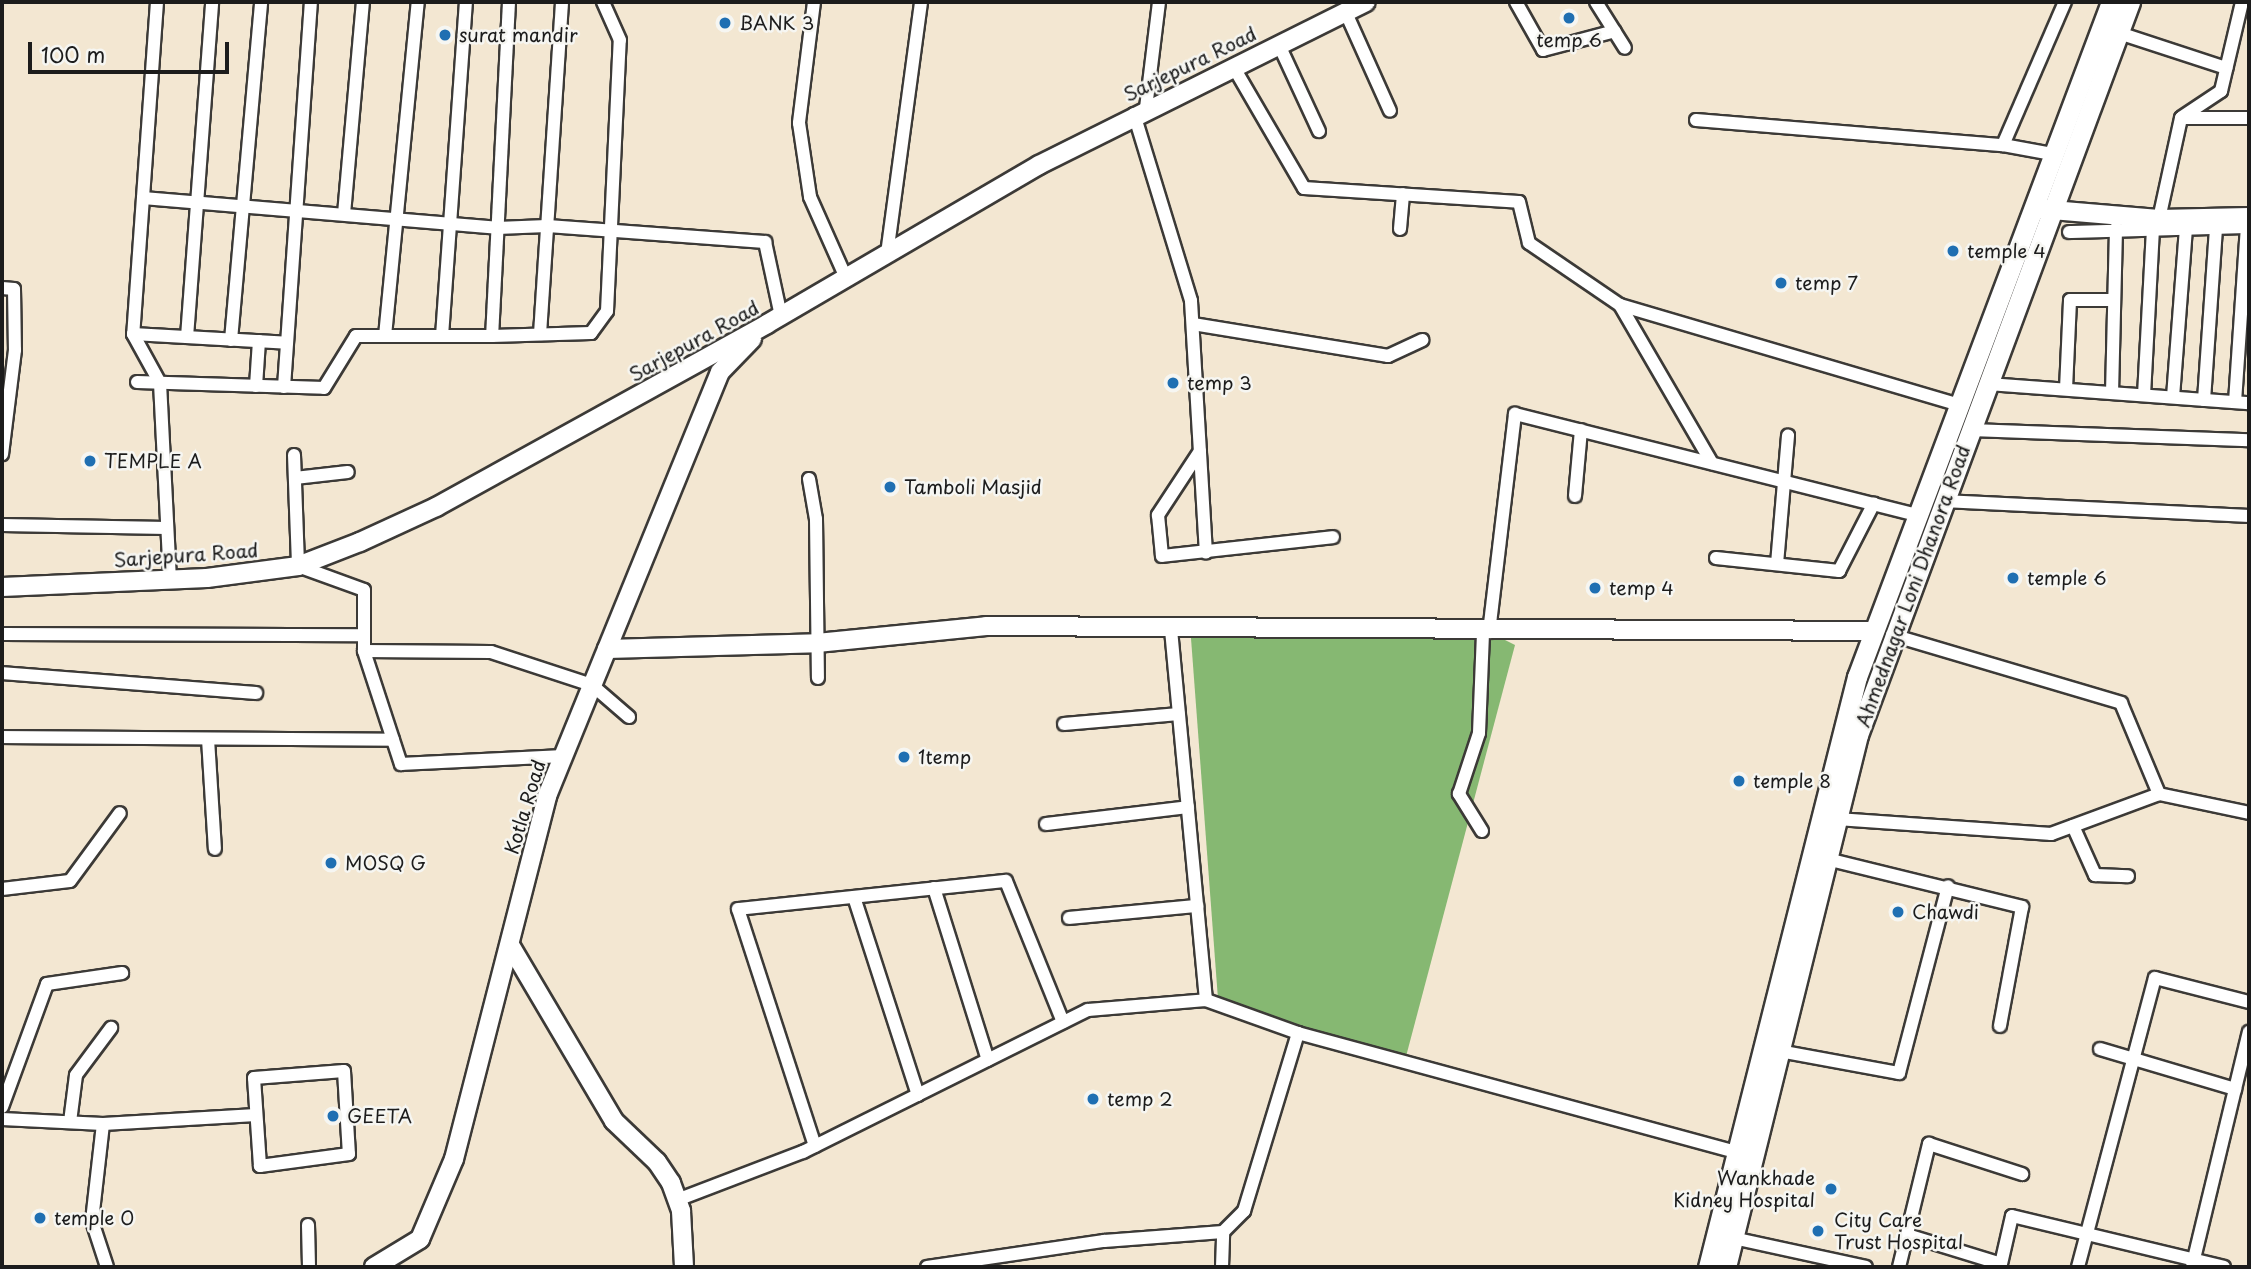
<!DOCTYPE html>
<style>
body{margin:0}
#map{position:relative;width:2251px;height:1269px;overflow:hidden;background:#f3e7d2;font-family:"Playpen Sans",sans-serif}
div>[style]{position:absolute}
.forest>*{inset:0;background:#86b872}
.roads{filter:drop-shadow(2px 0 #3c3a37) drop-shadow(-2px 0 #3c3a37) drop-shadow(0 2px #3c3a37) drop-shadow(0 -2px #3c3a37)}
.street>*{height:12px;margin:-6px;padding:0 6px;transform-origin:6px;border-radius:6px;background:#fff}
.secondary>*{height:18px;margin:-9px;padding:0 9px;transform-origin:9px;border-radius:9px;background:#fff}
.primary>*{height:19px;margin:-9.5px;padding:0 9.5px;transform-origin:9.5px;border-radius:9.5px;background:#fff}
.dots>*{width:19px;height:19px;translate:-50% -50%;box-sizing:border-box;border:4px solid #f6f6f2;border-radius:50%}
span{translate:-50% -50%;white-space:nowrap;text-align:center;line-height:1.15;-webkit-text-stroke:5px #f6f6f2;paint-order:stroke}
.poi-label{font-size:19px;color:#1c1c1c}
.left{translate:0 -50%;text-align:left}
.right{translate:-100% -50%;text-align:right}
.street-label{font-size:19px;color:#1c1c1c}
.frame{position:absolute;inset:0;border:4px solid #1c1c1c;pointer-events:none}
.scale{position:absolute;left:28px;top:42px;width:201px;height:32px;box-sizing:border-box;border:4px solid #1c1c1c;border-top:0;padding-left:9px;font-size:21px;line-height:24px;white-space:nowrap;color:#1c1c1c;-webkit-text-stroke:5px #f6f6f2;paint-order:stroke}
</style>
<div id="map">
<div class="forest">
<div style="clip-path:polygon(1190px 625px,1489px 632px,1515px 645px,1404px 1064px,1218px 999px)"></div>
</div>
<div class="roads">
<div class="street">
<div style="left:157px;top:2px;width:333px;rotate:94.1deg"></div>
<div style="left:133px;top:334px;width:56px;rotate:61.1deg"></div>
<div style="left:160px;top:383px;width:196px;rotate:87.1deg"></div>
<div style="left:509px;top:2px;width:334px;rotate:92.9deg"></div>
<div style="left:492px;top:336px;width:99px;rotate:-1.7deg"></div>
<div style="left:591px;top:333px;width:27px;rotate:-54deg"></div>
<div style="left:607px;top:311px;width:271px;rotate:-87.3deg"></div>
<div style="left:620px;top:40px;width:42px;rotate:-114.1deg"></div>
<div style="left:814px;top:2px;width:122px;rotate:97.1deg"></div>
<div style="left:799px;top:123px;width:75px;rotate:81.5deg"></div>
<div style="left:810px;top:197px;width:89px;rotate:66deg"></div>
<div style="left:1516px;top:2px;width:55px;rotate:60.6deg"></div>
<div style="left:1543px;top:50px;width:74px;rotate:-14.8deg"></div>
<div style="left:1596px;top:2px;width:54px;rotate:57.8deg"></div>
<div style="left:1346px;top:13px;width:107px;rotate:65.8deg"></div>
<div style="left:2119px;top:33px;width:113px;rotate:18.1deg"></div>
<div style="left:1279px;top:45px;width:95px;rotate:65.1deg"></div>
<div style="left:1233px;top:66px;width:141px;rotate:59.8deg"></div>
<div style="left:1304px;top:188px;width:215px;rotate:3.7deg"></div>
<div style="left:1519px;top:202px;width:42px;rotate:76.3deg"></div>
<div style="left:1529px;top:243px;width:110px;rotate:34.3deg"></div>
<div style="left:1620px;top:305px;width:354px;rotate:16.4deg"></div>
<div style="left:1146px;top:108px;width:107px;rotate:-83deg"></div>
<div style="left:1134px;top:114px;width:195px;rotate:73deg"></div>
<div style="left:1191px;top:301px;width:252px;rotate:86.6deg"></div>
<div style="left:2182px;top:117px;width:47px;rotate:-33.7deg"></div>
<div style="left:2221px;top:91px;width:91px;rotate:-76.7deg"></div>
<div style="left:1696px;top:120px;width:308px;rotate:4.7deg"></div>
<div style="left:2003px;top:145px;width:50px;rotate:10.4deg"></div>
<div style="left:2003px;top:145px;width:156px;rotate:-66.6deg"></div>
<div style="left:143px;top:198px;width:355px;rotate:4.8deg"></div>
<div style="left:497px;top:228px;width:50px;rotate:-2.3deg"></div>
<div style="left:547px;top:226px;width:219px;rotate:4.2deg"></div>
<div style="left:765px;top:242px;width:76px;rotate:77.8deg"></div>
<div style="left:344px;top:214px;width:213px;rotate:-84.9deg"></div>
<div style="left:2159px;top:219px;width:103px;rotate:-77.7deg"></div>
<div style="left:2181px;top:118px;width:68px"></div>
<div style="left:1400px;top:229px;width:35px;rotate:-85deg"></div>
<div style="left:2069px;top:232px;width:180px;rotate:-1.6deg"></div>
<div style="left:887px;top:254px;width:254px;rotate:-82.3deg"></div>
<div style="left:2px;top:288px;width:12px;rotate:5deg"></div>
<div style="left:14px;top:289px;width:61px;rotate:89.1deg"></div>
<div style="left:15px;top:350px;width:105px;rotate:97.1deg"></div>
<div style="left:1620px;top:305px;width:183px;rotate:59.8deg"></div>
<div style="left:1193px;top:324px;width:198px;rotate:9.3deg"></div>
<div style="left:1388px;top:356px;width:38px;rotate:-25deg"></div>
<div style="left:133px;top:334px;width:154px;rotate:3.3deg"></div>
<div style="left:540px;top:334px;width:333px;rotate:-86.2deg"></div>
<div style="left:385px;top:336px;width:336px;rotate:-84.4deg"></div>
<div style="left:442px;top:336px;width:335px;rotate:-85.9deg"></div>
<div style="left:187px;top:337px;width:336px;rotate:-85.7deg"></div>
<div style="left:231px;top:340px;width:339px;rotate:-84.9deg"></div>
<div style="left:137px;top:382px;width:187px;rotate:1.8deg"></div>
<div style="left:324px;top:388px;width:61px;rotate:-58.4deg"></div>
<div style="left:356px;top:336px;width:136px"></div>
<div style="left:1988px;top:384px;width:262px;rotate:4.2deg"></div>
<div style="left:256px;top:386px;width:45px;rotate:-86.2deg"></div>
<div style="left:284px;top:387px;width:386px;rotate:-86deg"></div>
<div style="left:2066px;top:389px;width:89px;rotate:-87.4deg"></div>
<div style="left:2070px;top:300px;width:44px"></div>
<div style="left:2112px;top:393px;width:165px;rotate:-88.6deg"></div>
<div style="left:2144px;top:395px;width:167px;rotate:-86.9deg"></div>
<div style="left:2173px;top:397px;width:169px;rotate:-85.6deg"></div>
<div style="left:2204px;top:400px;width:173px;rotate:-86deg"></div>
<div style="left:2235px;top:402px;width:175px;rotate:-86.1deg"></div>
<div style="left:1971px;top:430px;width:278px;rotate:2.1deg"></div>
<div style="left:1200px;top:451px;width:77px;rotate:123.3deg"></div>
<div style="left:1158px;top:515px;width:41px;rotate:84.4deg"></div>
<div style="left:1162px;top:556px;width:172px;rotate:-6.3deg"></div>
<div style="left:294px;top:455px;width:111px;rotate:87.9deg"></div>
<div style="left:298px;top:566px;width:70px;rotate:20deg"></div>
<div style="left:364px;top:590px;width:61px;rotate:90deg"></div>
<div style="left:364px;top:651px;width:119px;rotate:71.9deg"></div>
<div style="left:401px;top:764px;width:162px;rotate:-2.8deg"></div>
<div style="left:295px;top:478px;width:53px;rotate:-6.5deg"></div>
<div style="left:809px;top:479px;width:41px;rotate:80.1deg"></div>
<div style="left:816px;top:519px;width:159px;rotate:89.3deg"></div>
<div style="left:1575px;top:496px;width:66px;rotate:-84.8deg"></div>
<div style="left:1944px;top:501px;width:305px;rotate:2.8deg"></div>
<div style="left:2px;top:525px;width:165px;rotate:1deg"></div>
<div style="left:1716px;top:558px;width:124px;rotate:6deg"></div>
<div style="left:1839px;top:571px;width:76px;rotate:-62.8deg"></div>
<div style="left:1777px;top:564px;width:129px;rotate:-85.1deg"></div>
<div style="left:1489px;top:632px;width:220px;rotate:-83.2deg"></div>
<div style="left:1515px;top:414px;width:415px;rotate:14.1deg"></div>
<div style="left:2px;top:634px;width:362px;rotate:0.2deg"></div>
<div style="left:1892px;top:635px;width:239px;rotate:16.5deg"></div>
<div style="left:2121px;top:703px;width:99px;rotate:67.3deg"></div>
<div style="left:2159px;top:794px;width:92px;rotate:11.9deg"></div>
<div style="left:364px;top:651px;width:127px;rotate:0.5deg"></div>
<div style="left:491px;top:652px;width:106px;rotate:18.1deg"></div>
<div style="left:592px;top:685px;width:49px;rotate:40.9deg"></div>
<div style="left:2px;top:673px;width:255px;rotate:4.5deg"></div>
<div style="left:1064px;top:724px;width:115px;rotate:-5deg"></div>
<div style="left:2px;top:737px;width:391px;rotate:0.4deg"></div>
<div style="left:208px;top:739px;width:110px;rotate:86.4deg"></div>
<div style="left:1837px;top:819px;width:215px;rotate:4deg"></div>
<div style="left:2051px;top:834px;width:115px;rotate:-20.3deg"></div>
<div style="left:1046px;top:824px;width:143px;rotate:-6.8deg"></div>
<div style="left:2073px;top:826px;width:54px;rotate:65.8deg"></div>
<div style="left:2095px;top:875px;width:33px;rotate:2deg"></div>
<div style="left:1482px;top:831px;width:44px;rotate:-121.9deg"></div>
<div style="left:1459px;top:794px;width:64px;rotate:-71.8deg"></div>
<div style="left:1479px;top:733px;width:101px;rotate:-87.7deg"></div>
<div style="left:1827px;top:859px;width:201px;rotate:13.8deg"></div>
<div style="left:2022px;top:907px;width:121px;rotate:100.5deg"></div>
<div style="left:934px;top:888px;width:180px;rotate:72.6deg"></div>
<div style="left:2px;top:889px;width:68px;rotate:-6.7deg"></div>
<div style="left:70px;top:881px;width:84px;rotate:-53.7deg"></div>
<div style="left:854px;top:897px;width:208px;rotate:72.1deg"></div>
<div style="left:1069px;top:918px;width:129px;rotate:-5.4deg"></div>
<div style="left:1206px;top:1000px;width:98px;rotate:19.7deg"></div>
<div style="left:2100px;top:1049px;width:141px;rotate:16.5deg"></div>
<div style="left:1779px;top:1051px;width:122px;rotate:10.4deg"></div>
<div style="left:1899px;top:1073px;width:193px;rotate:-75.3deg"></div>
<div style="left:344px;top:1071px;width:83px;rotate:86.6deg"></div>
<div style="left:349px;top:1154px;width:90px;rotate:172.3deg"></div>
<div style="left:260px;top:1166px;width:88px;rotate:-93.9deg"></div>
<div style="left:254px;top:1078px;width:90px;rotate:-4.4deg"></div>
<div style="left:2px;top:1107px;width:131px;rotate:-69.9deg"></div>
<div style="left:47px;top:984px;width:76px;rotate:-8.3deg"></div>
<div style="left:2px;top:1119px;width:101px;rotate:2.8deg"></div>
<div style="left:103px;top:1124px;width:153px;rotate:-3.4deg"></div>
<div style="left:70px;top:1122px;width:47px;rotate:-82.7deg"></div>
<div style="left:76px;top:1075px;width:59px;rotate:-53.3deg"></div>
<div style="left:103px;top:1124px;width:98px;rotate:96.5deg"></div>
<div style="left:92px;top:1221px;width:48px;rotate:71.9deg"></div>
<div style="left:815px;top:1146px;width:249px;rotate:-108deg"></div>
<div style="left:738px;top:909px;width:269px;rotate:-6deg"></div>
<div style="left:1006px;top:881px;width:152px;rotate:68deg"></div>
<div style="left:677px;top:1200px;width:135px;rotate:-20.9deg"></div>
<div style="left:803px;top:1152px;width:318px;rotate:-26.5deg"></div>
<div style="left:1088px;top:1010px;width:118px;rotate:-4.8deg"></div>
<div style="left:1206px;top:1000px;width:374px;rotate:-95.4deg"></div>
<div style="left:308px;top:1225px;width:42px;rotate:88.6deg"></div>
<div style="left:1907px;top:1235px;width:98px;rotate:17.1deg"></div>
<div style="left:2001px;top:1264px;width:49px;rotate:-77.1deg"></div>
<div style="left:2012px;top:1216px;width:218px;rotate:13.5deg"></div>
<div style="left:1733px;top:1238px;width:136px;rotate:12.3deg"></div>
<div style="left:927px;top:1267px;width:179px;rotate:-8.4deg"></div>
<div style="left:1104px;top:1241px;width:119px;rotate:-4.3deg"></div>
<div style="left:1223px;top:1232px;width:30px;rotate:-45deg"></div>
<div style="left:1244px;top:1211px;width:186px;rotate:-73.1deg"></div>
<div style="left:1298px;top:1033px;width:454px;rotate:15.2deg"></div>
<div style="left:1222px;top:1267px;width:35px;rotate:-88deg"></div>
<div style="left:1899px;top:1267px;width:127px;rotate:-76.3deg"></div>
<div style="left:1929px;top:1144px;width:98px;rotate:17.9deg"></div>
<div style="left:2078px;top:1267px;width:299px;rotate:-75.1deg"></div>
<div style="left:2155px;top:978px;width:97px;rotate:14.3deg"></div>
<div style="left:2192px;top:1267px;width:242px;rotate:-76.4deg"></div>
</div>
<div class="secondary">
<div style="left:2040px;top:209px;width:119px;rotate:4.8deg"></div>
<div style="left:2159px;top:219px;width:90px;rotate:-1.3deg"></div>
<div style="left:2px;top:587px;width:205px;rotate:-2.5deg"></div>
<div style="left:207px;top:578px;width:92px;rotate:-7.5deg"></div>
<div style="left:298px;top:566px;width:66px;rotate:-21.2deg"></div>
<div style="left:360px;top:542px;width:84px;rotate:-24.7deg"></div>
<div style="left:436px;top:507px;width:378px;rotate:-28.9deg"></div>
<div style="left:767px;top:324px;width:315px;rotate:-30.3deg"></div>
<div style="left:1039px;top:165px;width:365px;rotate:-26.5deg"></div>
<div style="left:607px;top:649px;width:210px;rotate:-1.6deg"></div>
<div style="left:817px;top:643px;width:170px;rotate:-5.7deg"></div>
<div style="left:986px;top:626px;width:888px;rotate:0.32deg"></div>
<div style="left:510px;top:945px;width:204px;rotate:59.4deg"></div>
<div style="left:614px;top:1121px;width:59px;rotate:43.6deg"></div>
<div style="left:657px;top:1162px;width:25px;rotate:56deg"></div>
<div style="left:671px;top:1183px;width:30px;rotate:70deg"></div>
<div style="left:681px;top:1211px;width:56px;rotate:86.9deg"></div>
<div style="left:374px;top:1267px;width:54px;rotate:-31.3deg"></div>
<div style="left:420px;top:1239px;width:87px;rotate:-67deg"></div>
<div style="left:454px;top:1159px;width:375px;rotate:-75.6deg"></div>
<div style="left:547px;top:796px;width:458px;rotate:-67.8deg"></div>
<div style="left:720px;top:372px;width:46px;rotate:-45.9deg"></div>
</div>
<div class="primary">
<div style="left:1708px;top:1267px;width:609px;rotate:-75.83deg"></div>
<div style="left:1857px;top:677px;width:721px;rotate:-69.38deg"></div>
<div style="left:1726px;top:1267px;width:548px;rotate:-76.07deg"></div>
<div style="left:1858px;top:735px;width:782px;rotate:-69.64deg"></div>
</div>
</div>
<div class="dots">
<div style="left:1569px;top:18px;background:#1f6fb2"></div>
<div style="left:725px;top:23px;background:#1f6fb2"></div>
<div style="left:445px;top:35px;background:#1f6fb2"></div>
<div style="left:1953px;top:251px;background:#1f6fb2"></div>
<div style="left:1781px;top:283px;background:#1f6fb2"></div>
<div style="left:1173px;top:383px;background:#1f6fb2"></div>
<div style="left:90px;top:461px;background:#1f6fb2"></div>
<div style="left:890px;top:487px;background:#1f6fb2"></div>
<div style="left:2013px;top:578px;background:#1f6fb2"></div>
<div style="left:1595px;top:588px;background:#1f6fb2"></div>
<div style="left:904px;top:757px;background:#1f6fb2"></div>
<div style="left:1739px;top:781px;background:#1f6fb2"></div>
<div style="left:331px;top:863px;background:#1f6fb2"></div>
<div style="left:1898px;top:912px;background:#1f6fb2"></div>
<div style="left:1093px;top:1099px;background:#1f6fb2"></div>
<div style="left:333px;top:1116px;background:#1f6fb2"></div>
<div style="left:1831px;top:1189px;background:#1f6fb2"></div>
<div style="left:40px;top:1218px;background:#1f6fb2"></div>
<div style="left:1818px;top:1231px;background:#1f6fb2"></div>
</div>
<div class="poi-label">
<span class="left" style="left:739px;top:23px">BANK 3</span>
<span class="left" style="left:459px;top:35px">surat mandir</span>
<span style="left:1569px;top:40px">temp 6</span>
<span class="left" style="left:1967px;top:251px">temple 4</span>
<span class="left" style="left:1795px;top:283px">temp 7</span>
<span class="left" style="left:1187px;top:383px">temp 3</span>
<span class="left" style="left:104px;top:461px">TEMPLE A</span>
<span class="left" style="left:904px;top:487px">Tamboli Masjid</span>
<span class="left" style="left:2027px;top:578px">temple 6</span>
<span class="left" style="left:1609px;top:588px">temp 4</span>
<span class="left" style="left:918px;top:757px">1temp</span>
<span class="left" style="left:1753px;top:781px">temple 8</span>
<span class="left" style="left:345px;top:863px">MOSQ G</span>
<span class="left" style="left:1912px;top:912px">Chawdi</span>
<span class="left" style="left:1107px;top:1099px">temp 2</span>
<span class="left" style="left:347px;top:1116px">GEETA</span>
<span class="right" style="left:1815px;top:1189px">Wankhade<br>Kidney Hospital</span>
<span class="left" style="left:54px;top:1218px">temple 0</span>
<span class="left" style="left:1834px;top:1231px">City Care<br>Trust Hospital</span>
</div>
<div class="street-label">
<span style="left:1190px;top:64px;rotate:-26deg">Sarjepura Road</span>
<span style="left:694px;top:341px;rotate:-29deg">Sarjepura Road</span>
<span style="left:186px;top:555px;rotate:-4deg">Sarjepura Road</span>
<span style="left:1913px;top:586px;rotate:-70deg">Ahmednagar Loni Dhanora Road</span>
<span style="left:525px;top:807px;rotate:-73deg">Kotla Road</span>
</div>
<div class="frame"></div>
<div class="scale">100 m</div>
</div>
